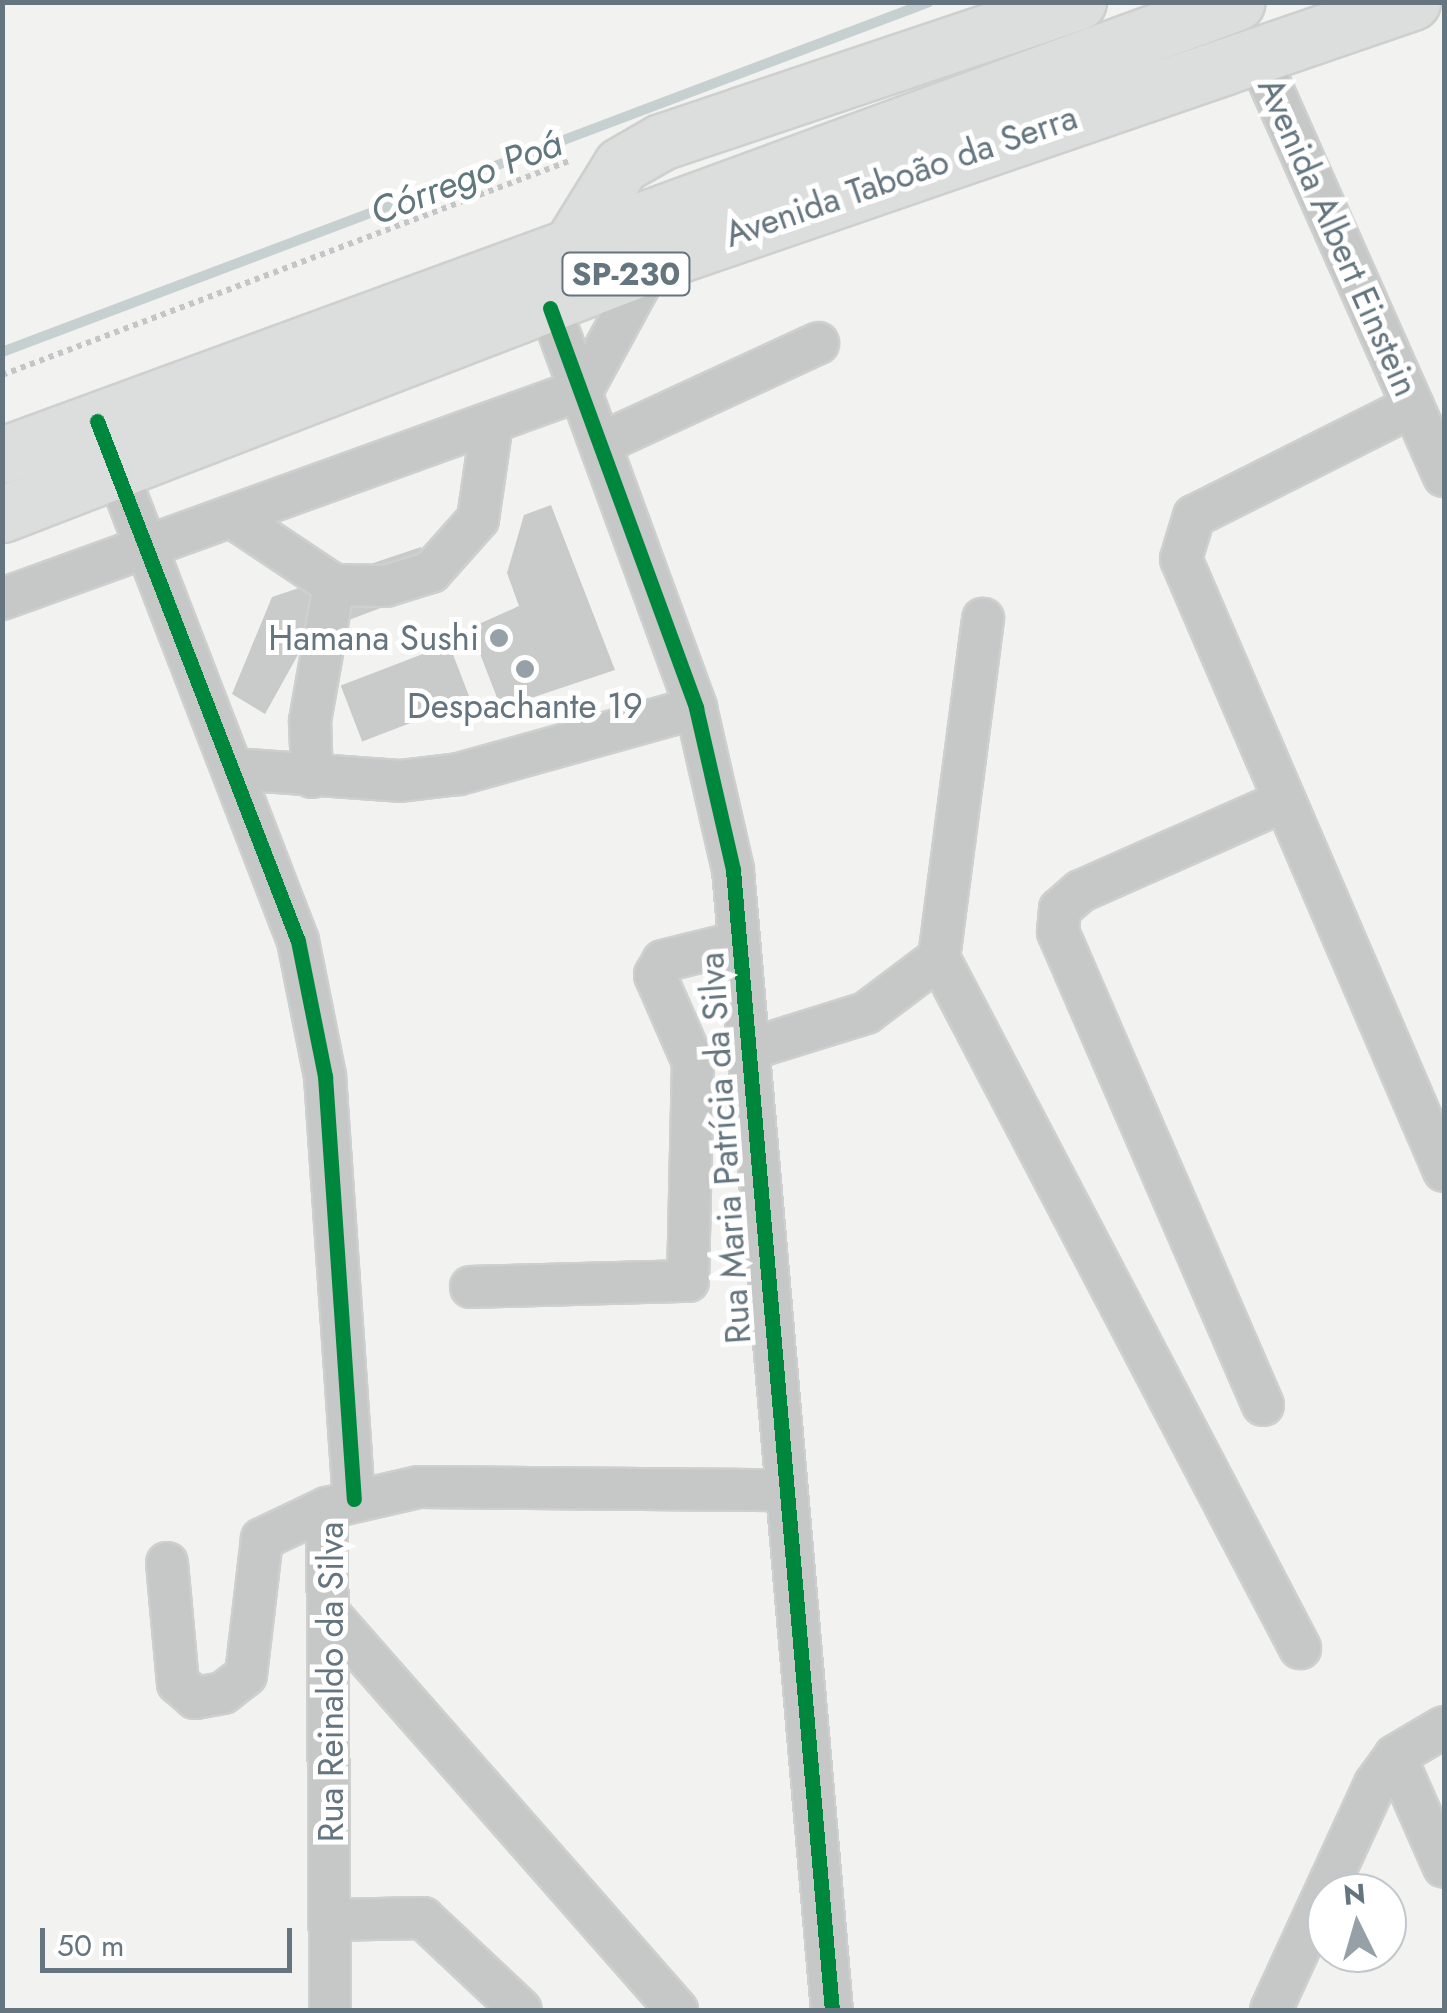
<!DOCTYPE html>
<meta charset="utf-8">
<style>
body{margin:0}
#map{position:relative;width:1447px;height:2013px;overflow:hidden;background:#f2f2f0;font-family:Jost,sans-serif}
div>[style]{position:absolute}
.stream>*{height:10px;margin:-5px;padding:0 5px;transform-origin:5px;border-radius:5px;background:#c6d0d1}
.building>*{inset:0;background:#c9cbcb;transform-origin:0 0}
.path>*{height:6px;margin-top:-3px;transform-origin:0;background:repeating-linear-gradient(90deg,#c4c5c6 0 5px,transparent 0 10px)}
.roads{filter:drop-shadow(2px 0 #cecfcf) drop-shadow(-2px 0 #cecfcf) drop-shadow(0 2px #cecfcf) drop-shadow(0 -2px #cecfcf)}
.minor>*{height:40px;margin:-20px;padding:0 20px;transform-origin:20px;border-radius:20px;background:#c6c8c8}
.highway>*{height:55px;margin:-27.5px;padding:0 27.5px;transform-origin:27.5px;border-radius:27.5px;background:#dcdddd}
.cycleway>*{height:15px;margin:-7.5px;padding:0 7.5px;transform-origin:7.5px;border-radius:7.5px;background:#00873e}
.dots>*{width:28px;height:28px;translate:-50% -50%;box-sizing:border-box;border:5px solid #fff;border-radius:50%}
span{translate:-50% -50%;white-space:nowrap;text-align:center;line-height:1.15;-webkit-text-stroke:10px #fff;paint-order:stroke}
.shield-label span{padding:2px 8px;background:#fff;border:2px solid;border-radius:8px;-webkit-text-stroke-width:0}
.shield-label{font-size:32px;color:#64757f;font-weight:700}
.street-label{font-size:35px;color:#64757f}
.poi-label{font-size:35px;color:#64757f}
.right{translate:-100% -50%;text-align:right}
.water-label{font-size:38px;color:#5f777d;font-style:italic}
.frame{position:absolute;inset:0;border:5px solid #64757f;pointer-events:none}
.north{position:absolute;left:1307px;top:1873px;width:100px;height:100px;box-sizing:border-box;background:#fff;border:2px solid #c1c8cc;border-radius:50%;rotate:355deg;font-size:28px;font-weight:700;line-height:40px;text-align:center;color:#64757f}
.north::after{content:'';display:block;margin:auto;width:35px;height:45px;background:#96a1a7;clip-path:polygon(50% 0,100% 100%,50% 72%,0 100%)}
.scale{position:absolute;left:40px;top:1928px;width:252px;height:45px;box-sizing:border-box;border:5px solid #64757f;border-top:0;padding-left:12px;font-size:30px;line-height:35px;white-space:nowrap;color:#64757f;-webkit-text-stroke:8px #fff;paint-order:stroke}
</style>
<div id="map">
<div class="stream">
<div style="left:2px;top:352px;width:991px;rotate:-20.68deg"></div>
</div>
<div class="building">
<div style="clip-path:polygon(551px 505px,615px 670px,501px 708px,470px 628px,519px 606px,507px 573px,524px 515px)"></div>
<div style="clip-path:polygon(421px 547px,431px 589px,309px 635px,265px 714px,232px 694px,272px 597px)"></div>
<div style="left:449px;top:644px;width:60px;height:116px;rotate:69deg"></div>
</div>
<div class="path">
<div style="left:2px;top:375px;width:609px;rotate:-20.67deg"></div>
</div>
<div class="roads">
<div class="minor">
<div style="left:1256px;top:52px;width:464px;rotate:66.1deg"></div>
<div style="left:550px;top:308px;width:426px;rotate:69.9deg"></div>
<div style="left:696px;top:708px;width:166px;rotate:77.1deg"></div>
<div style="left:733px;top:870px;width:1144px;rotate:85.04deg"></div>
<div style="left:583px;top:389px;width:142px;rotate:-61.5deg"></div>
<div style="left:1413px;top:406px;width:245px;rotate:153.3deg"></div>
<div style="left:1194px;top:516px;width:45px;rotate:106.8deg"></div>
<div style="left:1181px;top:559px;width:666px;rotate:66.74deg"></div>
<div style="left:602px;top:443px;width:238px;rotate:-24.8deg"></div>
<div style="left:108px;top:448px;width:528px;rotate:68.92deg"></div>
<div style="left:298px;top:941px;width:138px;rotate:78.7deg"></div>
<div style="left:325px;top:1076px;width:424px;rotate:86.1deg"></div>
<div style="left:232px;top:517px;width:123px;rotate:33.7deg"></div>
<div style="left:334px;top:585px;width:52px;rotate:1.1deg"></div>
<div style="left:386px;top:586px;width:47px;rotate:-17.3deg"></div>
<div style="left:431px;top:572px;width:71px;rotate:-48.4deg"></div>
<div style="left:478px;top:519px;width:97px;rotate:-81.7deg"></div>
<div style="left:2px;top:599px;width:618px;rotate:-19.87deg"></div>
<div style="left:234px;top:769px;width:166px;rotate:4.1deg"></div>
<div style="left:400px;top:781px;width:59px;rotate:-6.8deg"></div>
<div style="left:459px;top:774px;width:246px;rotate:-15.6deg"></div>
<div style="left:312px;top:777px;width:56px;rotate:-92deg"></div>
<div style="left:310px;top:721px;width:138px;rotate:-80deg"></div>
<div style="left:939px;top:958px;width:779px;rotate:62.38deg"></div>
<div style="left:747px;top:1050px;width:125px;rotate:-17.3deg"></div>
<div style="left:866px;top:1013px;width:91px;rotate:-37deg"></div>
<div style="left:939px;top:958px;width:342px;rotate:-82.6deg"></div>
<div style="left:471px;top:1287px;width:217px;rotate:-1.6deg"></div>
<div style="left:688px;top:1281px;width:219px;rotate:-88.7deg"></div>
<div style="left:693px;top:1062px;width:95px;rotate:-113.6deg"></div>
<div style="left:655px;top:975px;width:16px;rotate:-60deg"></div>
<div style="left:663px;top:961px;width:78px;rotate:-14deg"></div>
<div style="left:1263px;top:1405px;width:516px;rotate:-113.43deg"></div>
<div style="left:1058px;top:932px;width:23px;rotate:-85deg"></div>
<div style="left:1060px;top:909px;width:28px;rotate:-41deg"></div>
<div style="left:1081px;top:891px;width:222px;rotate:-23.9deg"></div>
<div style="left:167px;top:1563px;width:121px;rotate:84.8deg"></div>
<div style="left:178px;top:1683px;width:23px;rotate:41deg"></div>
<div style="left:195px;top:1698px;width:28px;rotate:-10deg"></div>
<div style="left:223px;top:1693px;width:29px;rotate:-38deg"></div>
<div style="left:246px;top:1675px;width:137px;rotate:-83.3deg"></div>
<div style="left:262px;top:1539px;width:72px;rotate:-25.5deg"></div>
<div style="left:330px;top:1615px;width:526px;rotate:48.7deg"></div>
<div style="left:1395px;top:1756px;width:121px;rotate:66.2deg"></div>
<div style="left:330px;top:1920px;width:93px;rotate:-1.2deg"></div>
<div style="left:423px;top:1918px;width:134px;rotate:43.2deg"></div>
<div style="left:330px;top:2010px;width:502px;rotate:-90.34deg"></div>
<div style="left:327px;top:1508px;width:94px;rotate:-12.9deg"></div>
<div style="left:419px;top:1487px;width:363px;rotate:0.5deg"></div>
<div style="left:1271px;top:2010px;width:249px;rotate:-65.3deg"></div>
<div style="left:1375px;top:1784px;width:34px;rotate:-54deg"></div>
<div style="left:1395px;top:1756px;width:57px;rotate:-30.6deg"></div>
</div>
<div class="highway">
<div style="left:563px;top:259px;width:110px;rotate:-58.3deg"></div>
<div style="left:621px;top:165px;width:46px;rotate:-29.9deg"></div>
<div style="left:661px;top:142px;width:440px;rotate:-18.6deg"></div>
<div style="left:2px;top:455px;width:1315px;rotate:-20.14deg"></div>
<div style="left:2px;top:514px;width:695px;rotate:-21.07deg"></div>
<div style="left:651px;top:264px;width:805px;rotate:-19deg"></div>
</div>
</div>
<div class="cycleway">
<div style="left:550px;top:308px;width:426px;rotate:69.9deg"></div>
<div style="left:696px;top:708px;width:166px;rotate:77.1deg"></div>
<div style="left:733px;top:870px;width:1144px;rotate:85.04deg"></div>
<div style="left:97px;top:421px;width:557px;rotate:68.87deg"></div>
<div style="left:298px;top:941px;width:138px;rotate:78.7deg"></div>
<div style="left:325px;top:1076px;width:424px;rotate:86.1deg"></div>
</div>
<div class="dots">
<div style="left:499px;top:638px;background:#96a1a7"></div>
<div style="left:525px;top:669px;background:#96a1a7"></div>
</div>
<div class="shield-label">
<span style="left:626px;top:274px">SP-230</span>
</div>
<div class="street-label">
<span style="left:901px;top:176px;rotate:-19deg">Avenida Taboão da Serra</span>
<span style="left:1338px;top:237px;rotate:66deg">Avenida Albert Einstein</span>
<span style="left:725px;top:1148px;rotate:-94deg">Rua Maria Patrícia da Silva</span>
<span style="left:331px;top:1682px;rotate:-90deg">Rua Reinaldo da Silva</span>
</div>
<div class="poi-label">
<span class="right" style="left:479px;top:638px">Hamana Sushi</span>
<span style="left:525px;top:706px">Despachante 19</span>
</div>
<div class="water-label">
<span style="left:466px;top:177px;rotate:-21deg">Córrego Poá</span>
</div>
<div class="frame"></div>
<div class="north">N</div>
<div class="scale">50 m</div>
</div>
